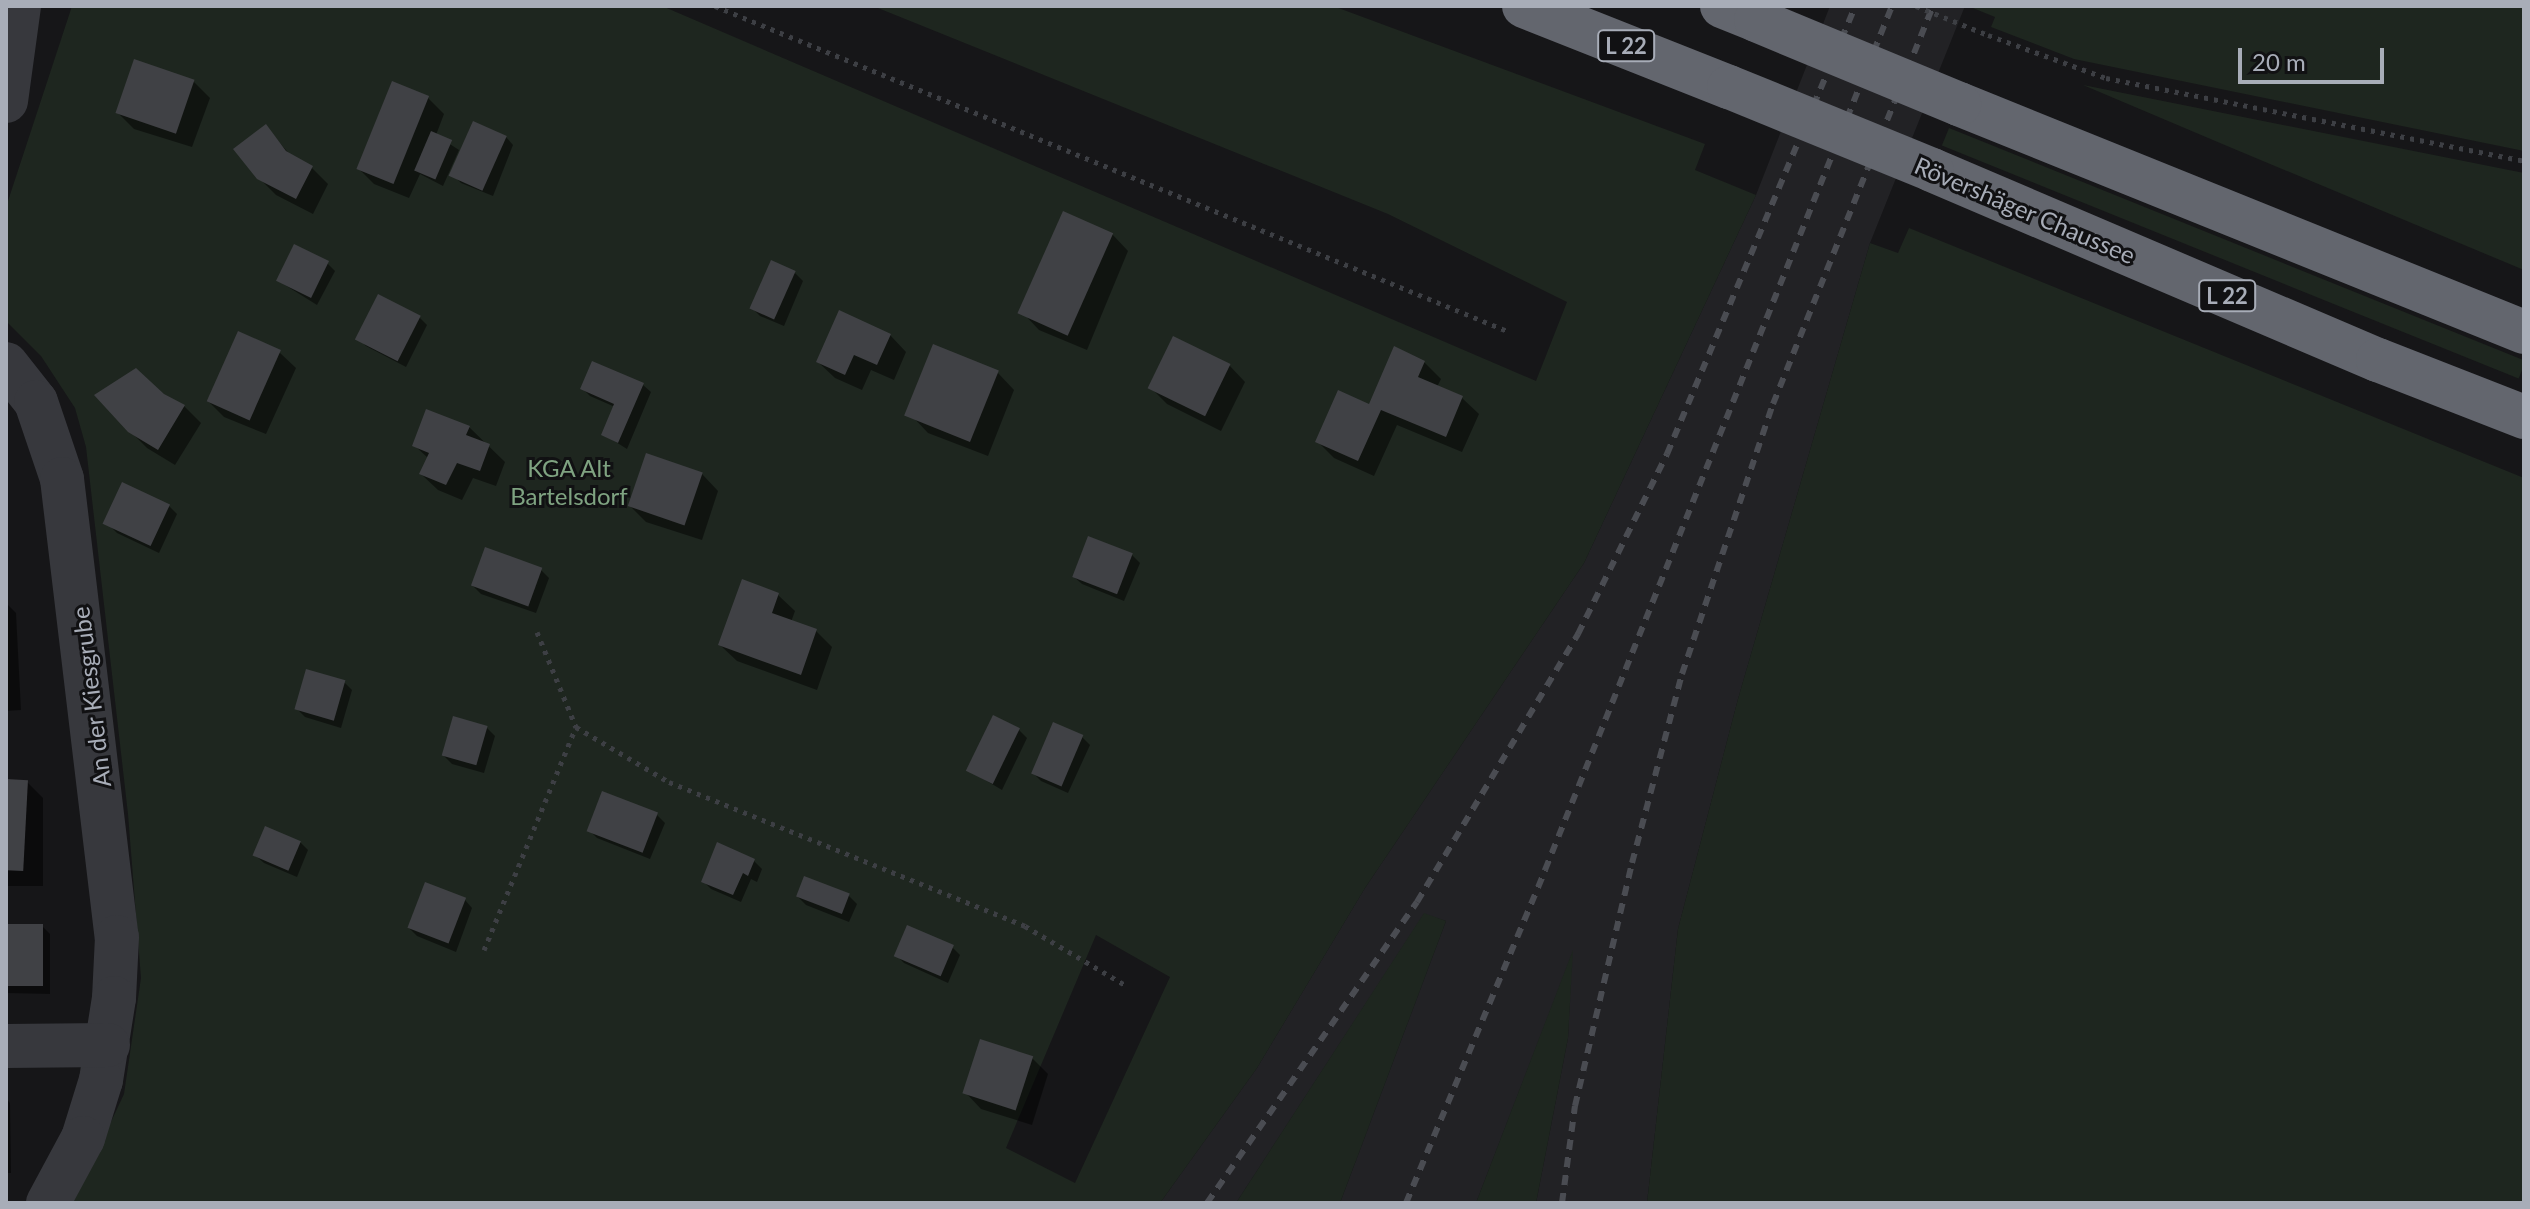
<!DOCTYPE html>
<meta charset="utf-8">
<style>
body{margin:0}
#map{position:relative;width:2530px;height:1209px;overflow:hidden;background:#161618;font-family:Lato,sans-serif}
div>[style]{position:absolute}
.built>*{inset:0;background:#222225}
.green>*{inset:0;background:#1e261f;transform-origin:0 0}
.shadow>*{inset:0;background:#0007}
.building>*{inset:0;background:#404145;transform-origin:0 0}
.path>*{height:5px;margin-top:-2.5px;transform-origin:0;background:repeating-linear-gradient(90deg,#3d3f44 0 4px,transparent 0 10px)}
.minor>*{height:44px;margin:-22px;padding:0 22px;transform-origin:22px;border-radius:22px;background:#37383d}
.highway>*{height:44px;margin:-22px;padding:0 22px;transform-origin:22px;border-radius:22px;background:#63666e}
.rail>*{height:6px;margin-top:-3px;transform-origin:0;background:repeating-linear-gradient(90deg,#4a4c52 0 10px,transparent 0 18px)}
.path-bridge>*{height:5px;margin-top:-2.5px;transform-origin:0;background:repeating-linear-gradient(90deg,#3d3f44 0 4px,transparent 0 10px)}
.highway-bridge>*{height:44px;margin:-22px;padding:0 22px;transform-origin:22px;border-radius:22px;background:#63666e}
span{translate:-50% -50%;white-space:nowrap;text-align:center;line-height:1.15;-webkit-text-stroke:6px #111113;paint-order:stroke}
.shield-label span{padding:2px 6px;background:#111113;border:2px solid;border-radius:6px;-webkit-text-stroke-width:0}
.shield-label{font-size:22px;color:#a8adb8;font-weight:700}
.street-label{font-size:24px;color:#a8adb8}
.park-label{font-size:24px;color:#7fa381}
.frame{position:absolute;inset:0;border:8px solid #a8adb8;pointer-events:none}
.scale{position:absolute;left:2238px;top:48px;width:146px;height:36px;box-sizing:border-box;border:4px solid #a8adb8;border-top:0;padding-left:10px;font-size:24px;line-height:28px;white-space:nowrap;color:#a8adb8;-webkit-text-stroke:6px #111113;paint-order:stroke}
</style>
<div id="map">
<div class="built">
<div style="clip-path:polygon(1830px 6px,1965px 6px,1870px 243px,1738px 699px,1678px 929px,1647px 1203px,1536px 1203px,1568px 1038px,1572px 954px,1476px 1203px,1340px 1203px,1446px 921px,1424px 914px,1236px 1203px,1160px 1203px,1257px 1068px,1365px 888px,1584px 563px,1756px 195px)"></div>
</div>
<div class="green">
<div style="clip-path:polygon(evenodd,72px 6px,662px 6px,1536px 381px,1567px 302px,1388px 214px,873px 6px,1333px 6px,1705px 144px,1695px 170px,1756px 195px,1584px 563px,1365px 888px,1257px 1068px,1160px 1203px,73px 1203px,124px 1094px,141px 978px,128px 814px,86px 447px,75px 408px,41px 356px,6px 321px,6px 207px,72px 6px,1096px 935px,1170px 977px,1075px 1183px,1006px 1148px,1096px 935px)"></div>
<div style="clip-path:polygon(1968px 6px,2524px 6px,2524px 151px,2074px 59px,1991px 27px,1995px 17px)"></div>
<div style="clip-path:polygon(2083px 85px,2524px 173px,2524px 270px,2220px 143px)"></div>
<div style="left:1949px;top:128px;width:622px;height:19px;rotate:22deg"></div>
<div style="clip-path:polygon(1909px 228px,2524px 478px,2524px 1203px,1647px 1203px,1678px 929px,1738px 699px,1870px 243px,1898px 253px)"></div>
<div style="clip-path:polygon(1424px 913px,1446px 921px,1340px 1203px,1236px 1203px)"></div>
<div style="clip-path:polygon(1573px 950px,1568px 1038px,1536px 1203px,1476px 1203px)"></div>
</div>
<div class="shadow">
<div style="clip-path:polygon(193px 81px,210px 98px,192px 147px,134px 129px,118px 113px)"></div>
<div style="clip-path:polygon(428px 98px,444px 114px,436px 135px,459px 150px,443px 186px,420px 174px,409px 198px,374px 184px,358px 168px)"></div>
<div style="clip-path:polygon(266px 127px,292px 157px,312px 168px,328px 184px,313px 214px,276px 195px,259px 178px)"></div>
<div style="clip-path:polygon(506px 137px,513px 145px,493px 196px,461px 183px,453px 175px)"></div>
<div style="clip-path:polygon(1112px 234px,1128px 251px,1087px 350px,1039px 330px,1023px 313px)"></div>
<div style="clip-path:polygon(327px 263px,335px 271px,317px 305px,277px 280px)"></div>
<div style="clip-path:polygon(795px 273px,803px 281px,784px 326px,760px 316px,752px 308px)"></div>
<div style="clip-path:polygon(419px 317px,427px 325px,406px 367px,366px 346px,358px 338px)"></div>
<div style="clip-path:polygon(890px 335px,906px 352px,894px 380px,871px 370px,862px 390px,835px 378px,818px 362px)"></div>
<div style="clip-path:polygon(279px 352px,296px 368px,266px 434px,224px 417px,208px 401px)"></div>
<div style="clip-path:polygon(1424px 362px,1441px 379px,1437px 387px,1462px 398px,1479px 414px,1462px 452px,1397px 425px,1374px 476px,1334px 458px,1317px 441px,1370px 407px)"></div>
<div style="clip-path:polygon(1229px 365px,1245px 382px,1221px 431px,1167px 404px,1151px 388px)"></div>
<div style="clip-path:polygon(998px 373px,1014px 390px,988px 456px,928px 433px,912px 416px)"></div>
<div style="clip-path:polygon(643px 385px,651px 392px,627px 449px,603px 434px,615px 407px,590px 396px,582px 388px)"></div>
<div style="clip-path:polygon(163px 396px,184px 406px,201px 423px,175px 465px,147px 448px,129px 430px)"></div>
<div style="clip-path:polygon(469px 427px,505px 462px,496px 486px,473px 478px,462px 500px,438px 490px,421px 474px,429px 459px,414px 445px)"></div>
<div style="clip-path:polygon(702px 474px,718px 491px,702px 540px,646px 522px,630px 506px)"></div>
<div style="clip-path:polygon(6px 505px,8px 539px,6px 539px)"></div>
<div style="clip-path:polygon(169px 506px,177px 514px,159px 553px,117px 533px,109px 525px)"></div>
<div style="clip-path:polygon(1132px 555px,1140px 563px,1124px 601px,1082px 584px,1074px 577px)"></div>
<div style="clip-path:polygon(541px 570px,549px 578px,536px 613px,481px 594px,473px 586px)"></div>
<div style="clip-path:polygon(778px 595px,795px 611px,791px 622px,816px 631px,832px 647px,817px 690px,737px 661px,720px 645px)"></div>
<div style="clip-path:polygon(6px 603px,16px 613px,21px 710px,6px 711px)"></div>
<div style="clip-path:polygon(344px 682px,352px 690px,341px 728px,305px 717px,297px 709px)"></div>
<div style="clip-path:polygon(487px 728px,495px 736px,484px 773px,452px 764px,444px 756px)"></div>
<div style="clip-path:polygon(1019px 730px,1027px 738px,1002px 790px,970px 771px)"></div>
<div style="clip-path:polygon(1082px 737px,1090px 745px,1068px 793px,1041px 781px,1033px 773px)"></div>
<div style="clip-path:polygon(6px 781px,27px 782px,43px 798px,43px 886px,6px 886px)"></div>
<div style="clip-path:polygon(657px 815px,665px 823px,650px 859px,597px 838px,589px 830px)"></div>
<div style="clip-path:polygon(300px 842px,308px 850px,297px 877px,264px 863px,256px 856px)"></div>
<div style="clip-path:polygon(754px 861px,762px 869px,757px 882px,751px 879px,741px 902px,711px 889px,703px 881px)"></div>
<div style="clip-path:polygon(849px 896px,857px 904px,849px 922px,806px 905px,798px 897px)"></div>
<div style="clip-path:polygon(465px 900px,472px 908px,456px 952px,417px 936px,409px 928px)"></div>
<div style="clip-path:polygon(6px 926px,42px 926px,50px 934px,50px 994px,6px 993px)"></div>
<div style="clip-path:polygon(952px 947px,960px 955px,948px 983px,904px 963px,896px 955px)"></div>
<div style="clip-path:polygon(1032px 1058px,1048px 1074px,1032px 1125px,981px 1109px,965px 1092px)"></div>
<div style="clip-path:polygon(6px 1098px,10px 1103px,11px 1173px,6px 1173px)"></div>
</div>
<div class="building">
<div style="left:134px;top:59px;width:64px;height:57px;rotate:19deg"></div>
<div style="left:392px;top:81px;width:40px;height:95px;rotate:22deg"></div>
<div style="left:473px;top:121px;width:37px;height:60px;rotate:24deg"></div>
<div style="clip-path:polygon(266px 124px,286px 151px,313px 166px,296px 199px,257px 179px,233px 149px)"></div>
<div style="left:431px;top:131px;width:23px;height:43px;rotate:23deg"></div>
<div style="left:1063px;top:211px;width:55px;height:112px;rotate:24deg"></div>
<div style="left:294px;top:244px;width:39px;height:41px;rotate:26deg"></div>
<div style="left:771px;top:260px;width:27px;height:53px;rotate:24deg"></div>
<div style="left:378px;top:294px;width:48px;height:51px;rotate:27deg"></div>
<div style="clip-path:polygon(839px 310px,891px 334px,877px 365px,854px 355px,845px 375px,816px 362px)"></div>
<div style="left:238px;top:331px;width:47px;height:77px;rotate:24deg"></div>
<div style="left:1173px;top:336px;width:64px;height:58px;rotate:26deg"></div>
<div style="left:933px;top:344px;width:71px;height:77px;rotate:22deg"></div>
<div style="clip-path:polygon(1394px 346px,1425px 361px,1418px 377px,1463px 396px,1446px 437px,1381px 410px,1358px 461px,1315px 442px,1338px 390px,1369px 404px)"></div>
<div style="clip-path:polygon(592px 361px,644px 383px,618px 443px,601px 435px,614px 404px,580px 389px)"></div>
<div style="clip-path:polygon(136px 368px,164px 394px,185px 405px,158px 450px,128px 432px,94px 395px)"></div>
<div style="clip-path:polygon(426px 409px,470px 426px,466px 435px,490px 444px,480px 471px,457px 463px,446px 485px,419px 474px,429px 453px,412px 446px)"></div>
<div style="left:646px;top:453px;width:60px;height:56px;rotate:19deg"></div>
<div style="left:122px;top:482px;width:53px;height:46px;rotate:25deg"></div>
<div style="left:1088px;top:536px;width:48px;height:44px;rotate:21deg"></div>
<div style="left:485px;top:547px;width:61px;height:41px;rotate:20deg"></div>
<div style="clip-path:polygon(742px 579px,779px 593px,772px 613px,817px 629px,801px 675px,718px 645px)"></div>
<div style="left:306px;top:669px;width:41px;height:42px;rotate:16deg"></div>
<div style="left:993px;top:715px;width:30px;height:62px;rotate:26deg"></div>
<div style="left:453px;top:716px;width:36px;height:41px;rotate:16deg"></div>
<div style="left:1053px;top:722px;width:33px;height:56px;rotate:23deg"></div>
<div style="left:6px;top:779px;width:22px;height:91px;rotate:3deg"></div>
<div style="left:602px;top:791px;width:60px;height:43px;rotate:21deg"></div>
<div style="left:265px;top:826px;width:39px;height:32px;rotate:23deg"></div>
<div style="clip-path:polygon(717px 842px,755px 859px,748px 876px,743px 873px,733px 895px,701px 882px)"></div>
<div style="left:804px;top:876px;width:49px;height:22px;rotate:21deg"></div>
<div style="left:425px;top:882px;width:44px;height:49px;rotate:21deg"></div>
<div style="left:6px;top:924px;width:37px;height:62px"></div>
<div style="left:907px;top:925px;width:51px;height:34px;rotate:23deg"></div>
<div style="left:980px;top:1039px;width:56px;height:57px;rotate:18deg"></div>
</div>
<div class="path">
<div style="left:715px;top:6px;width:859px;rotate:22.3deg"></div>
<div style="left:1988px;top:35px;width:126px;rotate:20deg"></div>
<div style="left:2106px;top:78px;width:426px;rotate:11.2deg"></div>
<div style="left:537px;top:632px;width:103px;rotate:67.7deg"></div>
<div style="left:576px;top:727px;width:108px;rotate:30.6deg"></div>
<div style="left:669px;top:782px;width:384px;rotate:22deg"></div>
<div style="left:1025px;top:926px;width:118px;rotate:30.5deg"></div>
<div style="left:484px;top:950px;width:241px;rotate:-67.6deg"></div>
</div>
<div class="minor">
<div style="left:6px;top:101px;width:96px;rotate:-82.2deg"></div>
<div style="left:6px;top:364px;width:48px;rotate:51.7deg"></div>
<div style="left:36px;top:402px;width:81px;rotate:71.3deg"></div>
<div style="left:62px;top:479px;width:461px;rotate:83.2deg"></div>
<div style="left:117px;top:937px;width:61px;rotate:92.8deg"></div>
<div style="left:114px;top:998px;width:83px;rotate:99deg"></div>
<div style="left:101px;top:1080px;width:61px;rotate:107.2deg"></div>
<div style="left:83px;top:1138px;width:74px;rotate:118.3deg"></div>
<div style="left:6px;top:1046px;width:102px;rotate:-0.6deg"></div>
</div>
<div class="highway">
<div style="left:1524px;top:6px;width:220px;rotate:21.6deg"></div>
<div style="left:1722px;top:6px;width:37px;rotate:22deg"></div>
<div style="left:1959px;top:104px;width:609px;rotate:21.98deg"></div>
<div style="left:1932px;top:170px;width:485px;rotate:23.1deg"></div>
<div style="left:2378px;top:360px;width:157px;rotate:21.3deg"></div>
</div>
<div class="rail">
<div style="left:1207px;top:1203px;width:367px;rotate:-55.1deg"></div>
<div style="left:1417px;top:902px;width:313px;rotate:-59deg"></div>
<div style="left:1578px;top:634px;width:201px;rotate:-63.7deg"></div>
<div style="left:1667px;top:454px;width:486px;rotate:-67.2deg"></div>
<div style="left:1406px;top:1203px;width:361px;rotate:-67.3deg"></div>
<div style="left:1545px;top:870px;width:931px;rotate:-68.12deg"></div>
<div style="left:1562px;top:1203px;width:98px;rotate:-82.4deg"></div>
<div style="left:1575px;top:1106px;width:250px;rotate:-76.8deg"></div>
<div style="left:1632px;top:863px;width:196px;rotate:-75.2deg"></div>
<div style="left:1682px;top:674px;width:285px;rotate:-71.4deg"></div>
<div style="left:1773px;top:404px;width:429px;rotate:-68.1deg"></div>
</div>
<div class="path-bridge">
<div style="left:1916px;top:6px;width:78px;rotate:21.9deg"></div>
</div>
<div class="highway-bridge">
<div style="left:1756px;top:20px;width:220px;rotate:22.5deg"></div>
<div style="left:1729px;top:87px;width:219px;rotate:22.2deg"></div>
</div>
<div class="shield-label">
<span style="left:1626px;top:46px">L 22</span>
<span style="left:2227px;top:296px">L 22</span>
</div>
<div class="street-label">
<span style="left:2025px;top:210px;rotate:23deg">Rövershäger Chaussee</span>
<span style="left:91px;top:697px;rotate:-97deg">An der Kiesgrube</span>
</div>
<div class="park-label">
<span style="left:569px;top:482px">KGA Alt<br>Bartelsdorf</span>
</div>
<div class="frame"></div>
<div class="scale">20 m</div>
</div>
